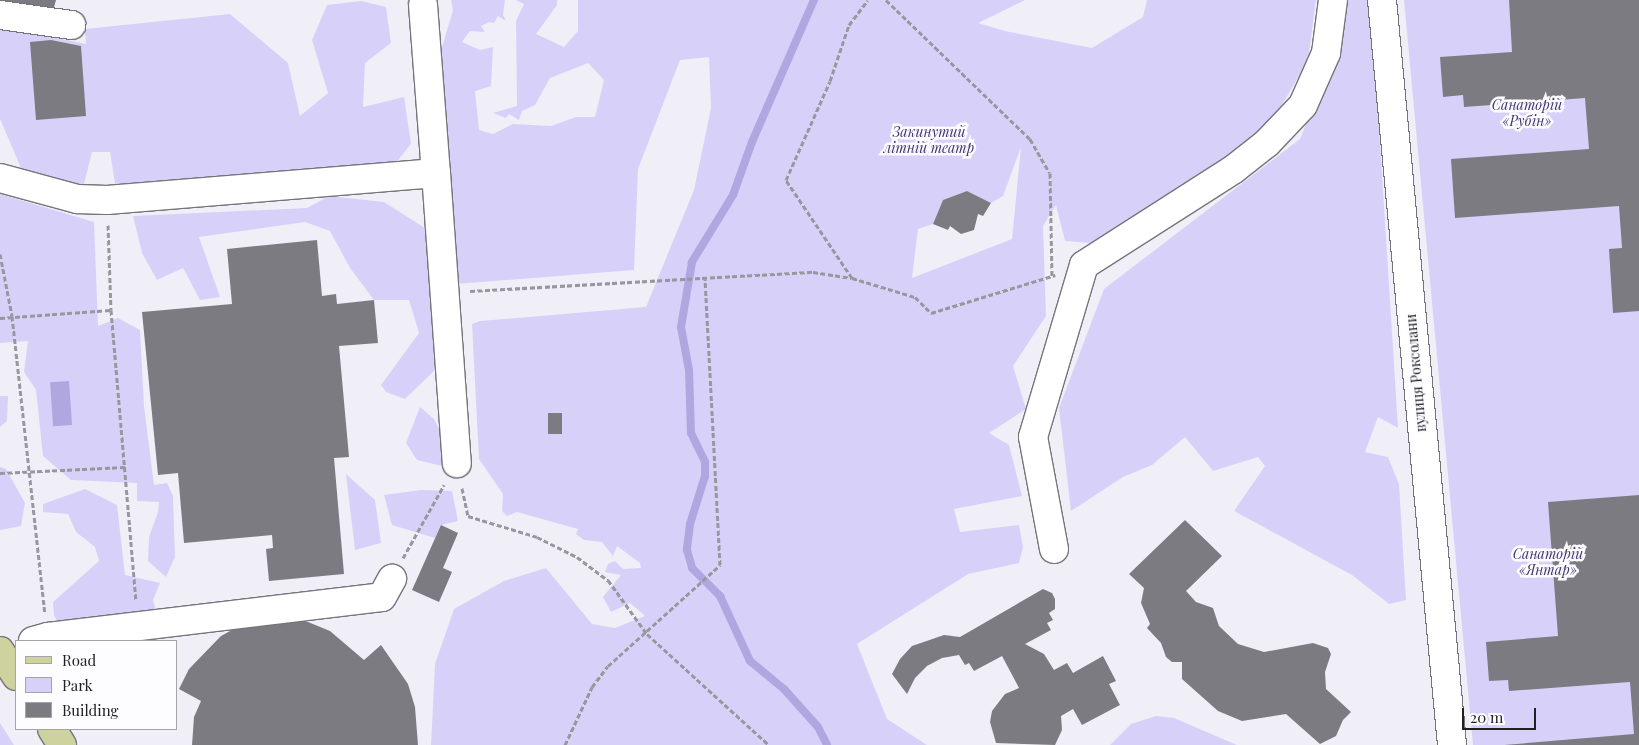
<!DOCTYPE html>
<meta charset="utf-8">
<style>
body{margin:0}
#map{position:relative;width:1639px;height:745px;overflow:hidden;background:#f0eff7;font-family:"Playfair Display",serif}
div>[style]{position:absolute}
.green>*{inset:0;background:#d7d1fa}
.water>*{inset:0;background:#b0a7e0;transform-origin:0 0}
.stream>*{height:8px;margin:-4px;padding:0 4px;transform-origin:4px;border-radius:4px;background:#b0a7e0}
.building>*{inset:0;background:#7c7b82;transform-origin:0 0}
.path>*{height:3px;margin-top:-1.5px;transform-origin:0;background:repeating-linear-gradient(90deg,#97979d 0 5px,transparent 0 7.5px)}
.roads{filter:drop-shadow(1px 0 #74747a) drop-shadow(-1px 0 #74747a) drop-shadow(0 1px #74747a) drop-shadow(0 -1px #74747a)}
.minor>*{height:28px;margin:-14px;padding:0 14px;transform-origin:14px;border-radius:14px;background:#fff}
.major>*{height:28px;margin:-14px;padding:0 14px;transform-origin:14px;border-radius:14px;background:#cdd29e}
span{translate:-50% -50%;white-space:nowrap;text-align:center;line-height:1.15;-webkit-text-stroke:5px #fdfdff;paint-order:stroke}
.park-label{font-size:14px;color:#433377;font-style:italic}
.street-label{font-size:14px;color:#212124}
.legend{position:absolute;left:15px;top:640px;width:162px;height:90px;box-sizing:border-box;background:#fdfdff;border:1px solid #a5a5a7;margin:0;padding:6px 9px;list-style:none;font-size:15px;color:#212124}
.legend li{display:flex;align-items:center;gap:10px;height:25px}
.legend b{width:25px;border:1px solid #a5a5a7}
.scale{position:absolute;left:1462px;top:708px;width:74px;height:22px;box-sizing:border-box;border:2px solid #212124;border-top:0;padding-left:6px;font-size:15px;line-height:18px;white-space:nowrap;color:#212124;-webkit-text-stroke:4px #fdfdff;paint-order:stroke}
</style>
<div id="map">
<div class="green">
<div style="clip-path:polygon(evenodd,451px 0,505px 0,503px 15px,506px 21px,498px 16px,494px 23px,489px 22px,481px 26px,485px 32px,470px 31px,462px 42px,480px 50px,493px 47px,491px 86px,475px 91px,479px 130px,493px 134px,513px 124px,551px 126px,576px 117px,595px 117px,604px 80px,588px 63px,550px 78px,535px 105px,522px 111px,519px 120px,509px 114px,506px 118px,493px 113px,517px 106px,516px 21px,524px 4px,516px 0,557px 0,557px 5px,536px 34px,564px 47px,578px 31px,578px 0,1025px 0,978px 23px,1005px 31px,1092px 48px,1143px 17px,1147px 0,1316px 0,1308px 60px,1274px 119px,1216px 171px,1105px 244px,1065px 241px,1056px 205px,1043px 226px,1046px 316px,1013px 366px,1026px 409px,989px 433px,1009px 445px,1022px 496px,954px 509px,960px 532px,1019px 525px,1023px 547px,1019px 563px,968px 574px,857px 644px,887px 719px,927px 745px,431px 745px,435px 664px,454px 609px,504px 581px,546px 568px,592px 624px,615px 628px,645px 616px,630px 603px,611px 612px,603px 597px,621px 575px,605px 572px,608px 564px,615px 561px,623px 569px,641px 568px,640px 563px,617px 546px,613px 556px,602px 542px,584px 540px,576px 534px,578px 529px,517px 512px,507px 516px,502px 511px,503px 494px,479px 459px,472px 324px,480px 321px,646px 307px,694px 190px,711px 108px,709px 57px,680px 60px,638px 169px,634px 270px,456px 284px,437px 64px,453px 10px,451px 0,1021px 147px,1012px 239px,912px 278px,918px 229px,933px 224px,943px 200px,967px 191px,991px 203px,1003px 196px,1021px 147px)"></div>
<div style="clip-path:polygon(1341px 0,1371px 0,1398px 428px,1378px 417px,1365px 452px,1388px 457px,1399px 484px,1406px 600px,1389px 604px,1352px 575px,1234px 511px,1265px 466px,1258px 457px,1213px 471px,1185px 437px,1152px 465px,1123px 477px,1071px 511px,1059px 408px,1104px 289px,1300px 139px,1341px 38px)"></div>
<div style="clip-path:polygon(1404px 0,1639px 0,1639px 745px,1473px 745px)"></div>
<div style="clip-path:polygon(361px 1px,386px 7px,391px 43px,365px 63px,363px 107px,404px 97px,411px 144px,391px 169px,116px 190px,110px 152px,92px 152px,83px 188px,21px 168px,0 119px,0 26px,86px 44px,85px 29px,230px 14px,288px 63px,300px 116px,328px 93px,312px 40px,327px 5px)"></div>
<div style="clip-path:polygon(0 194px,94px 222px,98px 326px,118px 318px,140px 330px,144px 406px,154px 485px,167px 483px,173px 496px,175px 557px,166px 577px,148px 561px,149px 537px,158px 512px,159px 502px,137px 501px,137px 483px,71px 480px,43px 456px,36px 390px,24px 372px,28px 341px,0 343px)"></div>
<div style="clip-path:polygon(329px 196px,384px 202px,428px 230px,437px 368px,405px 399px,386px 392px,381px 385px,419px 333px,409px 300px,374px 300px,350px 268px,330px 231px,305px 222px,199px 237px,220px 297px,200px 300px,183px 268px,157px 280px,142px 253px,133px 216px,307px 208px)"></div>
<div style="clip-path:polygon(0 396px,8px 396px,7px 421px,0 427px)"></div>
<div style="clip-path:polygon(420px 407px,434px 419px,447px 444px,442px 466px,417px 460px,406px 443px)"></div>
<div style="clip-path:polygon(0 467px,6px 469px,25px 503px,21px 526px,0 530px)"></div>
<div style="clip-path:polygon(346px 474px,375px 500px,381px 543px,355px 550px)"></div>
<div style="clip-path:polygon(85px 489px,117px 505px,125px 575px,160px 583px,153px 600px,159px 623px,66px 632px,54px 616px,53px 602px,99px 561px,95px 547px,76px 532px,68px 514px,43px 512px,43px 504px)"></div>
<div style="clip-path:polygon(421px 490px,452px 491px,458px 521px,441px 525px,435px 538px,392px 525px,384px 495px)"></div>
<div style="clip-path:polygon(1156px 716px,1174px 718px,1237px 745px,1110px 745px,1131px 724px)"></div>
<div style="clip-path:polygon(0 723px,14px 745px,0 745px)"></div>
</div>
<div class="water">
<div style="left:69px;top:381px;width:44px;height:19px;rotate:86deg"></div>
</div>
<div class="stream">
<div style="left:814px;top:0;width:155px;rotate:113.6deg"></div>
<div style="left:752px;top:142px;width:56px;rotate:109.7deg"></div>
<div style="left:733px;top:195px;width:79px;rotate:121.5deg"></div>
<div style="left:692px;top:262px;width:66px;rotate:99.6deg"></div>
<div style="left:681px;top:327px;width:44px;rotate:79.5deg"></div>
<div style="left:689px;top:370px;width:63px;rotate:88.2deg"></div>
<div style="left:691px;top:433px;width:32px;rotate:64deg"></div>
<div style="left:705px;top:462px;width:14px;rotate:90deg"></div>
<div style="left:705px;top:476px;width:50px;rotate:107.4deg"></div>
<div style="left:690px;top:524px;width:26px;rotate:97deg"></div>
<div style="left:687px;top:550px;width:19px;rotate:74deg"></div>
<div style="left:692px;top:568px;width:40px;rotate:45deg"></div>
<div style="left:720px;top:596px;width:72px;rotate:65.2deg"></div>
<div style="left:750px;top:661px;width:44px;rotate:39.5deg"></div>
<div style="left:784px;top:689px;width:51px;rotate:48.2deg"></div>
<div style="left:818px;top:727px;width:20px;rotate:63deg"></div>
</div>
<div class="building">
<div style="clip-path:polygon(0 0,56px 0,53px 11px,34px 10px)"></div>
<div style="clip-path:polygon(1509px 0,1639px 0,1639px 311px,1613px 313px,1609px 249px,1622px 248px,1619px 206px,1455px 218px,1451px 159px,1589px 149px,1585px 98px,1464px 107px,1463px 95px,1443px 97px,1440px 57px,1512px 52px)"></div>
<div style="clip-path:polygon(51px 40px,81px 46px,86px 116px,36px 120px,30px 42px)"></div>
<div style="clip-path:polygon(967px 191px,991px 203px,983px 216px,978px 214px,974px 230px,961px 234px,950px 226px,948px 230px,933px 224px,943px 200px)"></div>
<div style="clip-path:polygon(317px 240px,322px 296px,336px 294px,337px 304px,374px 300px,378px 343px,339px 346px,349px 457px,334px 458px,344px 574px,269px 581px,266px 549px,273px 548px,272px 535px,184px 543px,178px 473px,158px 475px,142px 312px,232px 304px,227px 249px)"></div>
<div style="left:548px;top:413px;width:14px;height:21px"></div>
<div style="clip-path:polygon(1639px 495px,1639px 745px,1504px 745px,1634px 734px,1630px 682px,1509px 691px,1508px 680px,1489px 681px,1486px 642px,1558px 636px,1548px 502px)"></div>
<div style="clip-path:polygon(1185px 520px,1222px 556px,1186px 591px,1196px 602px,1213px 608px,1219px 626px,1238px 644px,1264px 652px,1313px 643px,1328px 648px,1331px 654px,1325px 672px,1326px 689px,1351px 712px,1343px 720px,1336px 736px,1320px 744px,1286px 714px,1242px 721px,1218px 711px,1182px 679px,1182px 662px,1172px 662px,1166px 657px,1161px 643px,1147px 628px,1150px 624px,1141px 603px,1144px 588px,1129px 574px)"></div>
<div style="clip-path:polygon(441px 525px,458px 533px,443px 568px,452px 572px,439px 602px,412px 590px)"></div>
<div style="clip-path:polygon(1043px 589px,1052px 593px,1055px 599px,1055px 609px,1049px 613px,1053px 620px,1047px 623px,1051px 630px,1025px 644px,1044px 654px,1054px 670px,1067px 663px,1073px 673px,1103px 656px,1116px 681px,1109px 684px,1120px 705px,1082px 725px,1073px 709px,1061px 716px,1062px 730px,1055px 745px,996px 743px,990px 722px,992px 711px,1005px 694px,1019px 688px,1002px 656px,974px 671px,969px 663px,965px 665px,959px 655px,942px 658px,927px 666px,915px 678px,907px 694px,892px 674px,900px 659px,912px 646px,944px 635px,960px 637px)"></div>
<div style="clip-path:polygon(286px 619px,308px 622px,330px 631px,364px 660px,381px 645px,408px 684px,415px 707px,418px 745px,192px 745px,194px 717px,201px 701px,179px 689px,189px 669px,221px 636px,241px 625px)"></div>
</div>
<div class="path">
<div style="left:886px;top:0;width:200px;rotate:44deg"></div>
<div style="left:1030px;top:139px;width:39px;rotate:60deg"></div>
<div style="left:1050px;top:173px;width:103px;rotate:88.9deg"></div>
<div style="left:108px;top:225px;width:85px;rotate:88deg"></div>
<div style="left:111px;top:310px;width:291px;rotate:85.1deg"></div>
<div style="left:0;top:254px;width:63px;rotate:79deg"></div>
<div style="left:12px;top:316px;width:299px;rotate:83.7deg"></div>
<div style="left:852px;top:278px;width:118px;rotate:-124deg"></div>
<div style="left:786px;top:180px;width:108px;rotate:-66deg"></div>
<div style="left:830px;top:81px;width:59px;rotate:-71.3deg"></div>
<div style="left:849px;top:25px;width:31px;rotate:-53deg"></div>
<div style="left:470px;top:291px;width:344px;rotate:-3.2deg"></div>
<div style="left:813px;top:272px;width:39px;rotate:9deg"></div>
<div style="left:852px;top:278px;width:66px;rotate:16.8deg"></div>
<div style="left:915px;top:297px;width:23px;rotate:45deg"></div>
<div style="left:931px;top:313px;width:130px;rotate:-17deg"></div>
<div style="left:0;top:318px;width:111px;rotate:-4.1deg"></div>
<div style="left:0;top:473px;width:125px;rotate:-2.7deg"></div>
<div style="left:462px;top:488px;width:29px;rotate:78deg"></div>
<div style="left:468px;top:516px;width:72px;rotate:16.9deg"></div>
<div style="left:537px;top:537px;width:45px;rotate:26.6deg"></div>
<div style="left:577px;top:557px;width:39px;rotate:37deg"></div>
<div style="left:608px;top:580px;width:67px;rotate:54.2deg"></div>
<div style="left:647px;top:634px;width:165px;rotate:42.3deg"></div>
<div style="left:403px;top:558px;width:84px;rotate:-60.7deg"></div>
<div style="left:565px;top:745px;width:64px;rotate:-65deg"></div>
<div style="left:592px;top:687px;width:26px;rotate:-53deg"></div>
<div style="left:608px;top:666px;width:151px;rotate:-42deg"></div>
<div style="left:720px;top:565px;width:286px;rotate:-93deg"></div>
</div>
<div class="roads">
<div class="minor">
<div style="left:1382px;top:0;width:748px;rotate:84.63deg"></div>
<div style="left:423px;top:5px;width:169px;rotate:85.6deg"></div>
<div style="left:0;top:15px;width:72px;rotate:8deg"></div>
<div style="left:0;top:178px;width:80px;rotate:15.3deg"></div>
<div style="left:77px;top:199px;width:30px;rotate:2deg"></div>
<div style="left:107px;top:200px;width:330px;rotate:-4.7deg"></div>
<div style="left:436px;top:173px;width:291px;rotate:85.9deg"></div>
<div style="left:1054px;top:549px;width:114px;rotate:-100.6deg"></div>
<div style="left:1033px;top:437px;width:179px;rotate:-73.5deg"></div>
<div style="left:1084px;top:265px;width:178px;rotate:-32.6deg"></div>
<div style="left:1234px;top:169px;width:42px;rotate:-38.2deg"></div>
<div style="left:1267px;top:143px;width:52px;rotate:-46.5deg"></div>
<div style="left:1303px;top:105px;width:57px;rotate:-66.1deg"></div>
<div style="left:1326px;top:53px;width:53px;rotate:-82.5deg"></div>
<div style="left:33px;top:641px;width:16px;rotate:-15deg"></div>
<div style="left:48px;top:637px;width:336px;rotate:-6.8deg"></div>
<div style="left:382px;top:597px;width:21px;rotate:-61deg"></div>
</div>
<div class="major">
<div style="left:0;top:651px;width:30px;rotate:57deg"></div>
<div style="left:52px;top:729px;width:19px;rotate:58deg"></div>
</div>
</div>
<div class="park-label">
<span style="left:1527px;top:113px">Санаторій<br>«Рубін»</span>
<span style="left:929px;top:140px">Закинутий<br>літній театр</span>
<span style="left:1548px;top:562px">Санаторій<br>«Янтар»</span>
</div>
<div class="street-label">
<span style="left:1416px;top:373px;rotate:-95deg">вулиця Роксолани</span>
</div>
<ul class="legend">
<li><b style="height:6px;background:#cdd29e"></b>Road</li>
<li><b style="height:14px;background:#d7d1fa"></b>Park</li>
<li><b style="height:14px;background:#7c7b82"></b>Building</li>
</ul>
<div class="scale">20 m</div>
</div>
